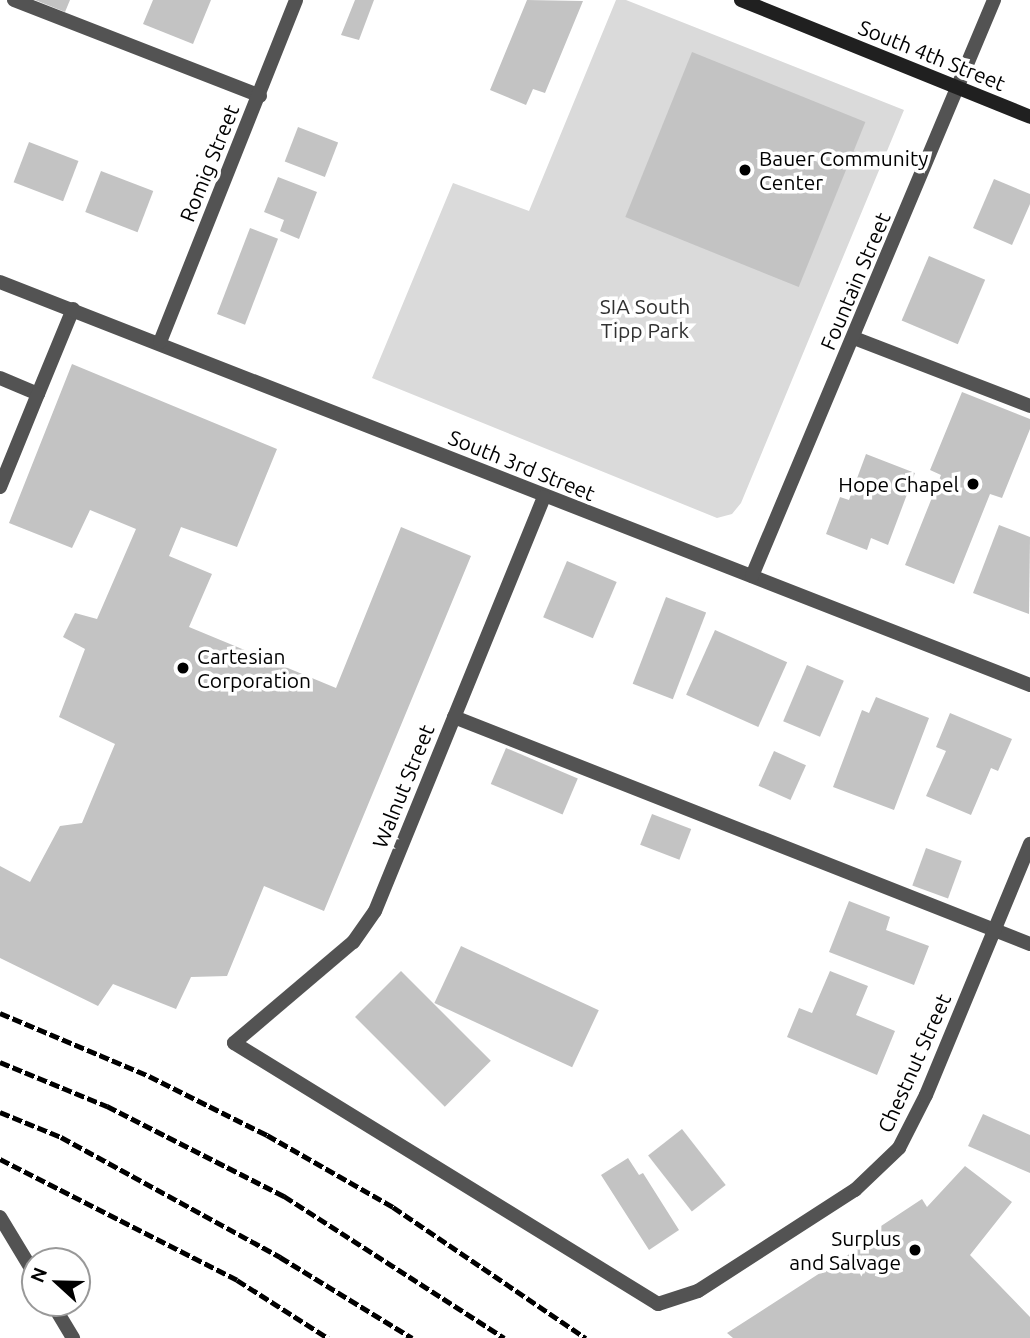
<!DOCTYPE html>
<style>
body{margin:0}
#map{position:relative;width:1030px;height:1338px;overflow:hidden;background:#fff;font-family:Ubuntu,sans-serif}
div>[style]{position:absolute}
.green>*{inset:0;background:#dadada}
.building>*{inset:0;background:#c3c3c3;transform-origin:0 0}
.service>*{height:14px;margin:-7px;padding:0 7px;transform-origin:7px;border-radius:7px;background:#535353}
.minor>*{height:14px;margin:-7px;padding:0 7px;transform-origin:7px;border-radius:7px;background:#535353}
.secondary>*{height:14px;margin:-7px;padding:0 7px;transform-origin:7px;border-radius:7px;background:#202020}
.rail>*{height:5px;margin-top:-2.5px;transform-origin:0;background:repeating-linear-gradient(90deg,#000 0 10px,transparent 0 13.5px)}
.dots>*{width:19px;height:19px;translate:-50% -50%;box-sizing:border-box;border:4px solid #fff;border-radius:50%}
span{translate:-50% -50%;white-space:nowrap;text-align:center;line-height:1.15;-webkit-text-stroke:7px #fff;paint-order:stroke}
.street-label{font-size:21px;color:#000}
.poi-label{font-size:21px;color:#000}
.left{translate:0 -50%;text-align:left}
.right{translate:-100% -50%;text-align:right}
.park-label{font-size:21px;color:#313131}
.north{position:absolute;left:21px;top:1247px;width:70px;height:70px;box-sizing:border-box;background:#fff;border:2px solid #999;border-radius:50%;rotate:292deg;font-size:19px;font-weight:700;line-height:28px;text-align:center;color:#000}
.north::after{content:'';display:block;margin:auto;width:24px;height:32px;background:#000;clip-path:polygon(50% 0,100% 100%,50% 72%,0 100%)}
</style>
<div id="map">
<div class="green">
<div style="clip-path:polygon(616px 0,626px 0,904px 110px,741px 503px,732px 514px,717px 518px,372px 378px,453px 183px,529px 211px)"></div>
</div>
<div class="building">
<div style="clip-path:polygon(35px 0,70px 0,65px 12px)"></div>
<div style="clip-path:polygon(153px 0,211px 0,193px 44px,143px 24px)"></div>
<div style="clip-path:polygon(355px 0,374px 0,359px 40px,341px 35px)"></div>
<div style="clip-path:polygon(527px 0,583px 1px,545px 93px,533px 89px,526px 105px,490px 90px)"></div>
<div style="left:692px;top:52px;width:187px;height:178px;rotate:22deg"></div>
<div style="left:298px;top:127px;width:43px;height:37px;rotate:21deg"></div>
<div style="left:29px;top:142px;width:53px;height:43px;rotate:21deg"></div>
<div style="left:101px;top:171px;width:56px;height:44px;rotate:21deg"></div>
<div style="clip-path:polygon(278px 177px,317px 192px,299px 239px,280px 231px,284px 220px,264px 212px)"></div>
<div style="clip-path:polygon(994px 179px,1030px 194px,1030px 204px,1012px 245px,973px 228px)"></div>
<div style="left:250px;top:228px;width:30px;height:92px;rotate:21deg"></div>
<div style="left:929px;top:256px;width:61px;height:70px;rotate:23deg"></div>
<div style="clip-path:polygon(72px 364px,277px 449px,237px 547px,181px 527px,169px 556px,212px 574px,189px 627px,336px 688px,401px 527px,471px 556px,324px 911px,264px 886px,227px 976px,191px 977px,176px 1009px,113px 984px,98px 1006px,0 958px,0 866px,30px 882px,60px 826px,82px 823px,115px 744px,59px 717px,85px 649px,63px 637px,75px 613px,97px 619px,136px 529px,90px 510px,72px 548px,9px 523px)"></div>
<div style="clip-path:polygon(962px 392px,1030px 419px,1030px 429px,1002px 498px,990px 494px,954px 584px,905px 565px,941px 475px,930px 470px)"></div>
<div style="clip-path:polygon(866px 454px,915px 473px,888px 545px,871px 538px,867px 550px,826px 534px,840px 497px,849px 500px)"></div>
<div style="clip-path:polygon(999px 525px,1030px 537px,1029px 614px,973px 593px)"></div>
<div style="left:567px;top:561px;width:54px;height:61px;rotate:23deg"></div>
<div style="left:666px;top:597px;width:43px;height:93px;rotate:21deg"></div>
<div style="left:715px;top:630px;width:79px;height:71px;rotate:24deg"></div>
<div style="left:807px;top:665px;width:40px;height:61px;rotate:23deg"></div>
<div style="clip-path:polygon(876px 697px,929px 718px,894px 810px,833px 787px,862px 710px,869px 713px)"></div>
<div style="clip-path:polygon(950px 713px,1012px 739px,998px 771px,991px 768px,971px 815px,926px 796px,946px 751px,936px 747px)"></div>
<div style="left:506px;top:748px;width:78px;height:39px;rotate:23deg"></div>
<div style="left:774px;top:751px;width:35px;height:38px;rotate:24deg"></div>
<div style="left:652px;top:814px;width:42px;height:33px;rotate:21deg"></div>
<div style="left:926px;top:848px;width:38px;height:40px;rotate:20deg"></div>
<div style="clip-path:polygon(849px 901px,890px 917px,886px 930px,929px 946px,914px 985px,829px 952px)"></div>
<div style="left:461px;top:946px;width:152px;height:63px;rotate:25deg"></div>
<div style="left:401px;top:971px;width:127px;height:65px;rotate:45deg"></div>
<div style="clip-path:polygon(830px 971px,868px 986px,856px 1015px,895px 1031px,877px 1075px,787px 1037px,799px 1008px,812px 1013px)"></div>
<div style="clip-path:polygon(983px 1114px,1030px 1135px,1030px 1173px,968px 1146px)"></div>
<div style="left:682px;top:1129px;width:71px;height:43px;rotate:52deg"></div>
<div style="clip-path:polygon(628px 1158px,639px 1175px,643px 1173px,679px 1230px,649px 1250px,601px 1175px)"></div>
<div style="clip-path:polygon(965px 1166px,1012px 1202px,970px 1255px,1030px 1317px,1030px 1338px,733px 1338px,727px 1333px,865px 1244px,878px 1235px,875px 1230px,922px 1199px,927px 1207px)"></div>
</div>
<div class="service">
<div style="left:14px;top:0;width:264px;rotate:21.3deg"></div>
<div style="left:854px;top:338px;width:189px;rotate:21.1deg"></div>
<div style="left:0;top:378px;width:41px;rotate:22.8deg"></div>
<div style="left:38px;top:394px;width:92px;rotate:-67.6deg"></div>
<div style="left:0;top:487px;width:100px;rotate:-67.8deg"></div>
<div style="left:454px;top:717px;width:619px;rotate:21.51deg"></div>
</div>
<div class="minor">
<div style="left:0;top:282px;width:1106px;rotate:21.37deg"></div>
<div style="left:160px;top:342px;width:368px;rotate:-68.3deg"></div>
<div style="left:544px;top:497px;width:447px;rotate:112.2deg"></div>
<div style="left:375px;top:911px;width:38px;rotate:125deg"></div>
<div style="left:353px;top:942px;width:156px;rotate:139.7deg"></div>
<div style="left:234px;top:1043px;width:498px;rotate:31.6deg"></div>
<div style="left:658px;top:1304px;width:42px;rotate:-18deg"></div>
<div style="left:698px;top:1291px;width:187px;rotate:-32.8deg"></div>
<div style="left:855px;top:1190px;width:61px;rotate:-43.7deg"></div>
<div style="left:899px;top:1148px;width:59px;rotate:-63deg"></div>
<div style="left:926px;top:1095px;width:272px;rotate:-67.5deg"></div>
<div style="left:752px;top:576px;width:625px;rotate:-67.21deg"></div>
<div style="left:0;top:1217px;width:68px;rotate:58.9deg"></div>
<div style="left:52px;top:1303px;width:41px;rotate:59deg"></div>
</div>
<div class="secondary">
<div style="left:741px;top:0;width:312px;rotate:22deg"></div>
</div>
<div class="rail">
<div style="left:0;top:1013px;width:162px;rotate:22.9deg"></div>
<div style="left:149px;top:1076px;width:132px;rotate:26.6deg"></div>
<div style="left:267px;top:1135px;width:145px;rotate:29.7deg"></div>
<div style="left:393px;top:1207px;width:233px;rotate:34.2deg"></div>
<div style="left:0;top:1062px;width:116px;rotate:22.4deg"></div>
<div style="left:107px;top:1106px;width:199px;rotate:27deg"></div>
<div style="left:284px;top:1196px;width:262px;rotate:32.8deg"></div>
<div style="left:0;top:1112px;width:66px;rotate:22.3deg"></div>
<div style="left:61px;top:1137px;width:250px;rotate:28.7deg"></div>
<div style="left:280px;top:1257px;width:155px;rotate:31.5deg"></div>
<div style="left:0;top:1159px;width:266px;rotate:27deg"></div>
<div style="left:237px;top:1280px;width:108px;rotate:32.5deg"></div>
</div>
<div class="dots">
<div style="left:745px;top:170px;background:#000"></div>
<div style="left:973px;top:484px;background:#000"></div>
<div style="left:183px;top:668px;background:#000"></div>
<div style="left:915px;top:1250px;background:#000"></div>
</div>
<div class="street-label">
<span style="left:932px;top:55px;rotate:22deg">South 4th Street</span>
<span style="left:209px;top:163px;rotate:-68deg">Romig Street</span>
<span style="left:855px;top:281px;rotate:-67deg">Fountain Street</span>
<span style="left:522px;top:465px;rotate:22deg">South 3rd Street</span>
<span style="left:403px;top:786px;rotate:-68deg">Walnut Street</span>
<span style="left:914px;top:1063px;rotate:-66deg">Chestnut Street</span>
</div>
<div class="poi-label">
<span class="left" style="left:759px;top:170px">Bauer Community<br>Center</span>
<span class="right" style="left:959px;top:484px">Hope Chapel</span>
<span class="left" style="left:197px;top:668px">Cartesian<br>Corporation</span>
<span class="right" style="left:901px;top:1250px">Surplus<br>and Salvage</span>
</div>
<div class="park-label">
<span style="left:645px;top:318px">SIA South<br>Tipp Park</span>
</div>
<div class="north">N</div>
</div>
